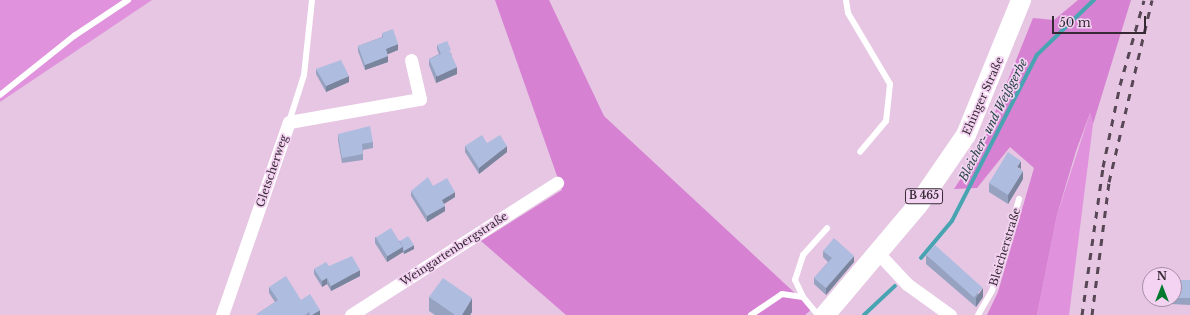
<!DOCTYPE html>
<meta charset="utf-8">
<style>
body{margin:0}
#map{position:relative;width:1190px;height:315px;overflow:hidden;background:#e6c6e3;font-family:"Libre Baskerville",serif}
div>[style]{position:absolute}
.green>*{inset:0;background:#e192dd}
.forest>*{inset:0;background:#d681d2}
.stream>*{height:3.5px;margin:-1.75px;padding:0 1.75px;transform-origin:1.75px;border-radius:1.75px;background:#49a4b2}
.lane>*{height:6px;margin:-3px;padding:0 3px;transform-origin:3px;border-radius:3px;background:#fff}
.street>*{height:13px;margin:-6.5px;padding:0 6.5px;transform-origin:6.5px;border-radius:6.5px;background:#fff}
.primary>*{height:20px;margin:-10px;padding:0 10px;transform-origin:10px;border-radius:10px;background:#fff}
.rail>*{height:3px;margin-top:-1.5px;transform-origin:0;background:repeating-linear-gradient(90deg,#574755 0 7px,transparent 0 14px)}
.wall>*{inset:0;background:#96a2c0}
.shaded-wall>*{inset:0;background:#7a849c}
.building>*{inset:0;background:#aebcdf;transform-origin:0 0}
span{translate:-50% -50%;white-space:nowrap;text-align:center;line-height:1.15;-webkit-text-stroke:3.5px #f3d3f1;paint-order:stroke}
.shield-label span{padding:1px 3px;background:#f3d3f1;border:1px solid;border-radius:3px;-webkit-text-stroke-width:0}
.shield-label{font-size:10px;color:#362a35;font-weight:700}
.street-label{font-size:11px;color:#362a35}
.water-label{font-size:12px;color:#29464a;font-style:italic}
.north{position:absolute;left:1142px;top:267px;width:40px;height:40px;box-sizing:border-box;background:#f3d3f1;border:1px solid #a78fa6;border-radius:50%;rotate:0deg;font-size:11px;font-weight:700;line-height:16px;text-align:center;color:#362a35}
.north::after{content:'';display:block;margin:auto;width:14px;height:18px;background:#01792f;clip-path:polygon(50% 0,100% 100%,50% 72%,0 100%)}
.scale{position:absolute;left:1052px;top:16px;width:94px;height:18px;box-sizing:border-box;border:2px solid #362a35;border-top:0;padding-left:5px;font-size:12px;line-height:14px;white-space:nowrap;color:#362a35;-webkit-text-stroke:3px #f3d3f1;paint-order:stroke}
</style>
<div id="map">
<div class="green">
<div style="clip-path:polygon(0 0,152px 0,0 102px)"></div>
<div style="clip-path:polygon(1090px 113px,1093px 124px,1069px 315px,1037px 315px,1057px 215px)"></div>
</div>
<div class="forest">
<div style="clip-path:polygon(495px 0,549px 0,604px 116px,812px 309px,805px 315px,566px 315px,481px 241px,562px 190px)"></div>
<div style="clip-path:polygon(1078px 0,1131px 0,1093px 124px,1090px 113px,1076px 151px,1057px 215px,1037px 315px,987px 315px,998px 292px,1034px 168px,1010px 147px,977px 188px,954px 189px,981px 147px,1033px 18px,1054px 20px)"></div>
</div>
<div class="stream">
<div style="left:921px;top:258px;width:48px;rotate:-50deg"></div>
<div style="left:952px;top:221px;width:186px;rotate:-62.9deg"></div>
<div style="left:1037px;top:55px;width:79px;rotate:-44deg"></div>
<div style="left:864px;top:315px;width:42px;rotate:-43.1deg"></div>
</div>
<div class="lane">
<div style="left:846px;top:0;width:13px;rotate:81deg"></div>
<div style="left:848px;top:13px;width:82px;rotate:59.4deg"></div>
<div style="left:890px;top:84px;width:37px;rotate:96deg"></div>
<div style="left:886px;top:121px;width:40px;rotate:130deg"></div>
<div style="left:0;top:95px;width:95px;rotate:-38.6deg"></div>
<div style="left:74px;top:36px;width:65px;rotate:-33.7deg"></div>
<div style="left:289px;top:122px;width:49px;rotate:-72.3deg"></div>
<div style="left:304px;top:75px;width:75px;rotate:-83.9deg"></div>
<div style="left:751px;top:315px;width:37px;rotate:-34deg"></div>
<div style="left:782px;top:294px;width:21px;rotate:8deg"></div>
<div style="left:818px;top:315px;width:23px;rotate:-130deg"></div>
<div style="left:803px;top:297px;width:19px;rotate:-115deg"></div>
<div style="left:795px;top:280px;width:26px;rotate:-72deg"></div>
<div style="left:803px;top:255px;width:36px;rotate:-48deg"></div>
<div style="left:978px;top:315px;width:28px;rotate:-60deg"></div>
<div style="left:992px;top:291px;width:96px;rotate:-73.6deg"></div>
</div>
<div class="street">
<div style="left:879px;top:254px;width:41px;rotate:47deg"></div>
<div style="left:907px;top:284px;width:53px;rotate:35.8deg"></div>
<div style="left:222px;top:315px;width:204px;rotate:-70.9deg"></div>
<div style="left:289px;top:122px;width:133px;rotate:-10deg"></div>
<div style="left:420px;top:99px;width:40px;rotate:-103deg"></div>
<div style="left:351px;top:315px;width:245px;rotate:-32.7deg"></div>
</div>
<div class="primary">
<div style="left:825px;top:315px;width:144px;rotate:-49.8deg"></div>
<div style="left:918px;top:205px;width:85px;rotate:-55.6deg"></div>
<div style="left:966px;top:135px;width:146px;rotate:-67.8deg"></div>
</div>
<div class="rail">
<div style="left:1082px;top:315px;width:149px;rotate:-81.9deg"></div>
<div style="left:1103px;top:167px;width:84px;rotate:-78.3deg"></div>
<div style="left:1120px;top:85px;width:88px;rotate:-74.2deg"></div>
<div style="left:1092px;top:315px;width:134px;rotate:-82.7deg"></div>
<div style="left:1109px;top:182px;width:187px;rotate:-76.7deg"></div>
</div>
<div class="wall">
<div style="clip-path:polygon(382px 33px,398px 50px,387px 54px,388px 62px,365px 70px,358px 51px,358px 46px,382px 37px)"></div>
<div style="clip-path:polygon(437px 45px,451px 53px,457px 74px,436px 83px,429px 65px,429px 59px,439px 54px,437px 49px)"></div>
<div style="clip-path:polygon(316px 69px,349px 82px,326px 92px,316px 74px)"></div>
<div style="clip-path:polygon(338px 134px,373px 142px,373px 148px,363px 150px,363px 160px,342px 163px,338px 140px)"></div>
<div style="clip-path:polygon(487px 143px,507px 152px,479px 174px,465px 152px,465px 146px)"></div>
<div style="clip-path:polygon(1021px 170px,1023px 179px,1008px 204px,989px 192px,989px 183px)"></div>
<div style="clip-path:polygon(411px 191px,455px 197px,444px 204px,445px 211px,427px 222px,411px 196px)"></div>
<div style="clip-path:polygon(375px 237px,400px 241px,414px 249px,404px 254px,403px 252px,387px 262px,375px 243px)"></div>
<div style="clip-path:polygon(823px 251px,854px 262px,826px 295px,814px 284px,814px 278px,828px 262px,823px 257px)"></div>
<div style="clip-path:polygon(926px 255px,983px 297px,976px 307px,926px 264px)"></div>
<div style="clip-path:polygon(329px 266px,360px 276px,331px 291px,327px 284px,322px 287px,314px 274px,314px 269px)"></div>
<div style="clip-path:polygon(1174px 280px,1190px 280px,1190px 305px,1171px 304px,1171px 299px,1174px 299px)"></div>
<div style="clip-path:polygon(269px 287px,301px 300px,320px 315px,257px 315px,257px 314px,275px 302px,269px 293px)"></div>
<div style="clip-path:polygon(429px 297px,472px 312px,470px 315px,435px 315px,429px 311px)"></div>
</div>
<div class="shaded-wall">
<div style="clip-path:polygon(398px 44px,398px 50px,386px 55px,386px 49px)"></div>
<div style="clip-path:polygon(388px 56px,388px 62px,365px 70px,365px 65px)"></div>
<div style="clip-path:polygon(457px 67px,457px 74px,436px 83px,436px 76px)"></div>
<div style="clip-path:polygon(349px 76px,349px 82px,326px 92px,326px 86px)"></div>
<div style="clip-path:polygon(507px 146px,507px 152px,479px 174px,479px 168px)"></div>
<div style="clip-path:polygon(1021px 161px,1021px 169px,1017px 167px)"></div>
<div style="clip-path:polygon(1023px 171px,1023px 179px,1008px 204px,1008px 195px)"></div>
<div style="clip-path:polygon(455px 192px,455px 197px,442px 205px,442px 200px)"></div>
<div style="clip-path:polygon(445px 206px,445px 211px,427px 222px,427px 216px)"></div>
<div style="clip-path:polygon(414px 245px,414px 249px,404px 254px,404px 251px)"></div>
<div style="clip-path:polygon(403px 247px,403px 252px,387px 262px,387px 256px)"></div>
<div style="clip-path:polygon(854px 256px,854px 262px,826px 295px,826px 288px)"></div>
<div style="clip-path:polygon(360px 270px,360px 276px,331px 291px,331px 286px)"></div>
<div style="clip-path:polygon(327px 278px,327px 284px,322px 287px,322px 281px)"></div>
<div style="clip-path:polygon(983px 288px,983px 297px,976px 307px,976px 298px)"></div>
<div style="clip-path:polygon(472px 298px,472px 312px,470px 315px,462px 315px)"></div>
<div style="clip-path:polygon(320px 310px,320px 315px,312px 315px)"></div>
</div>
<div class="building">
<div style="clip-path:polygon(393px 29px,398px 44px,386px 49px,388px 56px,365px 65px,358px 46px,383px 37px,382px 33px)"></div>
<div style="clip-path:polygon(447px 41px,451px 50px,450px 51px,449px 50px,441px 54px,437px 45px)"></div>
<div style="left:449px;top:50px;width:19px;height:22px;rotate:65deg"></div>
<div style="clip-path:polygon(341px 60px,349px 76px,326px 86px,316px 69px)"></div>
<div style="clip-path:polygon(370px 126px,373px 142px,362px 144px,363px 154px,342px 158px,338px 134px)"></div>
<div style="clip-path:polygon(482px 135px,487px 143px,500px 135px,507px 146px,479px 168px,465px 146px)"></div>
<div style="clip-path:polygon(1008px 152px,1021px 161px,1017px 167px,1023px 171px,1008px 195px,989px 183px)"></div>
<div style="clip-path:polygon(428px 177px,433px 186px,447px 178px,455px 192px,442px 200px,445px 206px,427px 216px,411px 191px)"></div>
<div style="left:391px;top:228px;width:22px;height:18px;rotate:58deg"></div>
<div style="clip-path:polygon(408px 236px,414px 245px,404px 251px,403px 249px,403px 247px,400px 241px)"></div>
<div style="clip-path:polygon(834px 238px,854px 256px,826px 288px,814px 278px,832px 258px,823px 251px)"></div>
<div style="left:935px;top:245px;width:64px;height:13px;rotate:42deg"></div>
<div style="clip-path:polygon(352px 256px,360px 270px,331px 286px,327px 278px,322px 281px,314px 269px,326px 262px,329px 266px)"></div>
<div style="clip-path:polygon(286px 276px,301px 300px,310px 294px,320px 310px,312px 315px,310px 315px,309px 312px,305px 315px,257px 315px,257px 314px,278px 300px,269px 287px)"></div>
<div style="clip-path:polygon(443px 278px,472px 298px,462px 315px,455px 315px,429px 297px)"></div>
<div style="left:1174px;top:280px;width:16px;height:18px"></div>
</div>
<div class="shield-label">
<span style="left:924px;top:196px">B 465</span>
</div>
<div class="street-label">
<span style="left:983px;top:96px;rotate:-66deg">Ehinger Straße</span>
<span style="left:272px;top:171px;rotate:-71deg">Gletscherweg</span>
<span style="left:1005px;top:247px;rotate:-73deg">Bleicherstraße</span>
<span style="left:454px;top:249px;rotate:-33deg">Weingartenbergstraße</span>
</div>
<div class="water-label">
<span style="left:993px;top:120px;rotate:-63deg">Bleicher- und Weißgerbe</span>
</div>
<div class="north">N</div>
<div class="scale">50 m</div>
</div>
